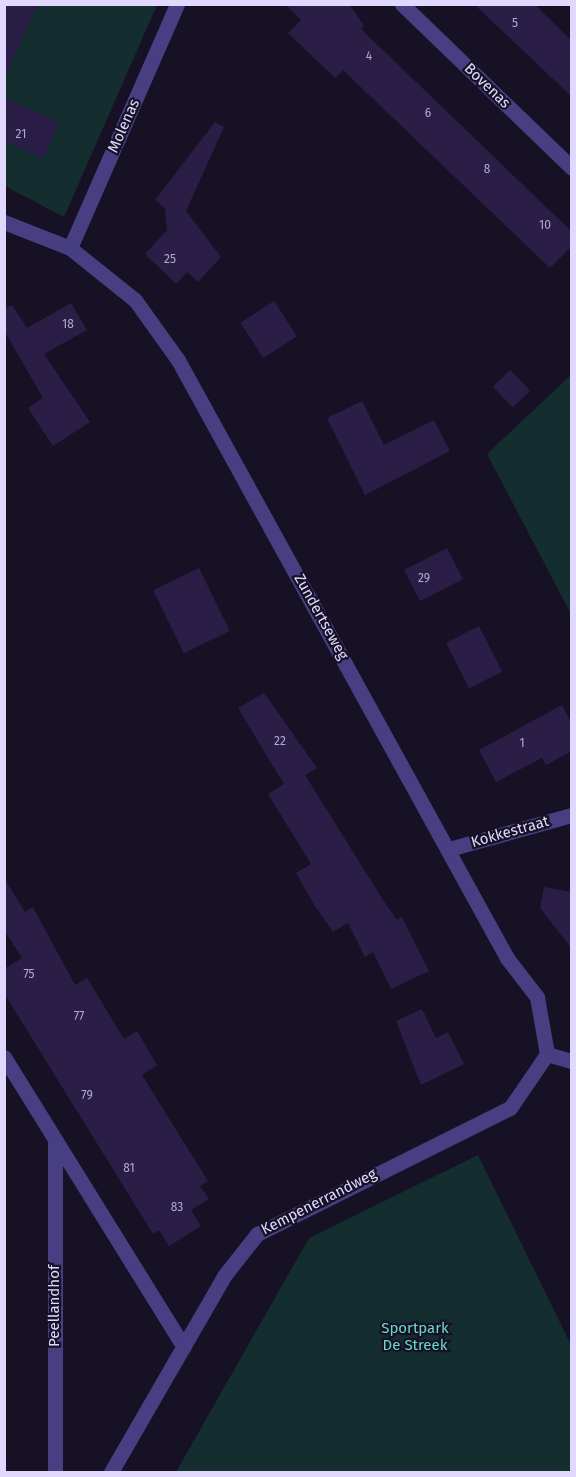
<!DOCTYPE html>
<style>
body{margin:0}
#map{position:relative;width:576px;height:1477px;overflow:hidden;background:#171126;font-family:"Fira Sans",sans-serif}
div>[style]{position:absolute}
.green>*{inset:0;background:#142e30}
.building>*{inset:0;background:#2a1e46;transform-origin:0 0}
.street>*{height:15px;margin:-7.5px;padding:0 7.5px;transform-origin:7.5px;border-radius:7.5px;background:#483e82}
span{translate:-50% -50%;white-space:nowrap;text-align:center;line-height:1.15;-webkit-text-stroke:4.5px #171126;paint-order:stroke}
.number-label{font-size:12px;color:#b2aacf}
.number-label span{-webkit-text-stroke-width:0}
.street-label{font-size:15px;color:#e0d8fd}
.park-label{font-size:15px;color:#67dac9}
.frame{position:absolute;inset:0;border:6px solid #e0d8fd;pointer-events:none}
</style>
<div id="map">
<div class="green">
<div style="clip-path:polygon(38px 5px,157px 5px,64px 217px,5px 186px,4px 73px)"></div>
<div style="clip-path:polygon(571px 375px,571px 614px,487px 454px)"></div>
<div style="clip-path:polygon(478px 1155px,571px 1345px,571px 1472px,176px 1472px,309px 1238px)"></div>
</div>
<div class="building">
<div style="clip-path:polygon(4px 4px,38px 4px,4px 80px)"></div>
<div style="clip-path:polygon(285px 4px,349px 4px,364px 26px,361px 29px,572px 232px,572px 246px,550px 268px,343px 70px,335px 78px,288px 33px,301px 20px)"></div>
<div style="clip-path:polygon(474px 4px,534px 4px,572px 41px,572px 97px)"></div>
<div style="clip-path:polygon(4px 97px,60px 123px,43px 159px,4px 141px)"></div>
<div style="clip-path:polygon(215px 122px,224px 127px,186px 211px,221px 257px,198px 282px,187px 272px,176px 284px,145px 254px,167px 230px,165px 208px,155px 200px)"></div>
<div style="left:274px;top:301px;width:42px;height:40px;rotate:57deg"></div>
<div style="clip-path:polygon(71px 303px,87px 330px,44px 354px,90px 422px,53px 446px,28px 408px,43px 398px,4px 330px,4px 309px,12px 305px,27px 328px)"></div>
<div style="left:510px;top:370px;width:29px;height:24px;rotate:46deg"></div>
<div style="clip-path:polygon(362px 401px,384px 445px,434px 420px,450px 451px,365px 495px,327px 418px)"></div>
<div style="left:447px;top:548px;width:35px;height:48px;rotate:63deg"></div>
<div style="left:199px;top:568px;width:70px;height:51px;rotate:64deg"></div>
<div style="left:479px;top:626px;width:51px;height:37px;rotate:63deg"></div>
<div style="clip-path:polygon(264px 693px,317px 768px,305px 775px,383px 900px,397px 920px,402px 917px,429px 971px,391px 989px,373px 952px,365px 957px,348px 923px,333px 932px,315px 906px,296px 873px,311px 864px,268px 794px,284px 784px,238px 708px)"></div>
<div style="clip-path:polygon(562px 705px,572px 724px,572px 751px,546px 765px,542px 758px,496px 782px,479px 750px)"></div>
<div style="clip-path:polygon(4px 878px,25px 912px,33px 907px,75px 985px,87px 978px,124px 1039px,137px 1031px,157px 1065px,142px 1075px,208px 1181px,200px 1186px,209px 1199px,191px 1210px,201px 1226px,169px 1246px,159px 1230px,153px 1234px,4px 993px,4px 969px,22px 958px,4px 930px)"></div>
<div style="clip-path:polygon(544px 887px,572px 892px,572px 949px,540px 908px)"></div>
<div style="clip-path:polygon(422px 1009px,436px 1038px,448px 1032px,464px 1064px,421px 1085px,396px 1021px)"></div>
</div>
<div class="street">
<div style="left:402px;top:4px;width:236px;rotate:44deg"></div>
<div style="left:4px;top:222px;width:71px;rotate:21.5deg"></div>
<div style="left:70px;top:248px;width:83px;rotate:38.7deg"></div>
<div style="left:135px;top:300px;width:74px;rotate:54.4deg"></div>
<div style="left:178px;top:360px;width:683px;rotate:61.18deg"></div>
<div style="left:507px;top:958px;width:49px;rotate:52.4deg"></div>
<div style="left:537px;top:997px;width:58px;rotate:80deg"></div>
<div style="left:547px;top:1054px;width:26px;rotate:16deg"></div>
<div style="left:70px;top:248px;width:266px;rotate:-66.3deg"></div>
<div style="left:449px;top:849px;width:128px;rotate:-15.5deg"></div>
<div style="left:4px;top:1057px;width:341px;rotate:58.2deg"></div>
<div style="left:55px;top:1472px;width:332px;rotate:-90deg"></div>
<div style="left:111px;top:1472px;width:226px;rotate:-60deg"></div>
<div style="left:224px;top:1276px;width:53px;rotate:-51.8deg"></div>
<div style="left:257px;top:1234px;width:283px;rotate:-26.5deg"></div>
<div style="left:510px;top:1108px;width:65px;rotate:-55.6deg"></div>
</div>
<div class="number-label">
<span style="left:515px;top:24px">5</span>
<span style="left:369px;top:57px">4</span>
<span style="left:428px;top:114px">6</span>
<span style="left:21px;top:135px">21</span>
<span style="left:487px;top:170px">8</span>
<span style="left:545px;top:226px">10</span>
<span style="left:170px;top:260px">25</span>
<span style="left:68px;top:325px">18</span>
<span style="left:424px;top:579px">29</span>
<span style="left:280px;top:742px">22</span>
<span style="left:522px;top:744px">1</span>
<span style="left:29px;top:975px">75</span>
<span style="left:79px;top:1017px">77</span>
<span style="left:87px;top:1096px">79</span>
<span style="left:129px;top:1169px">81</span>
<span style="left:177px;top:1208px">83</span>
</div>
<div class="street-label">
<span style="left:487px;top:86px;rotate:44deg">Bovenas</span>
<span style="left:124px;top:126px;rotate:-66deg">Molenas</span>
<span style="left:321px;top:617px;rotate:61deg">Zundertseweg</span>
<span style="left:510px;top:832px;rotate:-16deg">Kokkestraat</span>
<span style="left:319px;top:1202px;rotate:-27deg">Kempenerrandweg</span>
<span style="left:55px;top:1306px;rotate:-90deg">Peellandhof</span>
</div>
<div class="park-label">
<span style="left:415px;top:1337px">Sportpark<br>De Streek</span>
</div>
<div class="frame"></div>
</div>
